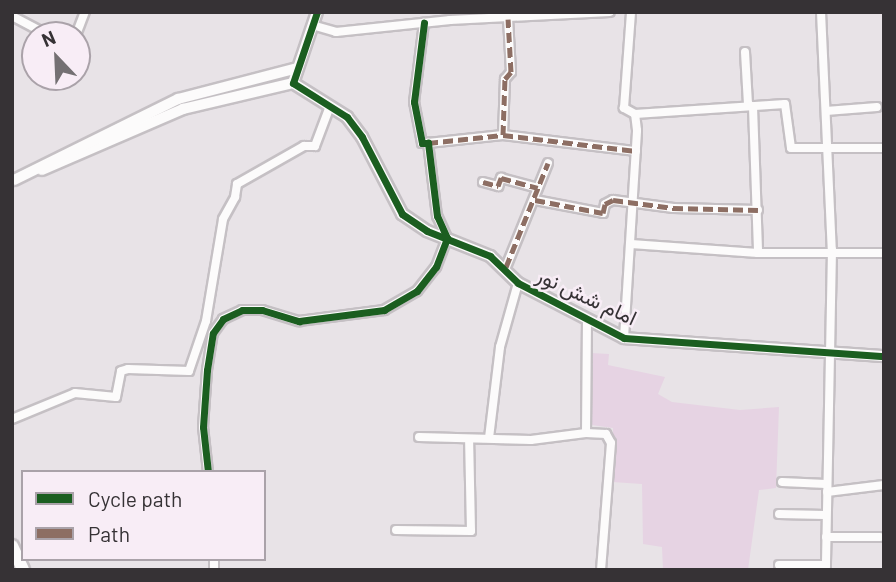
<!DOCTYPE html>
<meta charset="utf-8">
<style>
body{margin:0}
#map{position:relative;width:896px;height:582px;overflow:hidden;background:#e8e3e7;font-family:Barlow,Vazirmatn,sans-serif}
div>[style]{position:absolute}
.green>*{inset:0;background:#e6d3e3}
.roads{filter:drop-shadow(2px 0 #c5c0c4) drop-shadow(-2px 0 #c5c0c4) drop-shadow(0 2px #c5c0c4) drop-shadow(0 -2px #c5c0c4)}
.minor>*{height:8px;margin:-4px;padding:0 4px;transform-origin:4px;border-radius:4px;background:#fcfbfb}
.tertiary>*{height:10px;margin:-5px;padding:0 5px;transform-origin:5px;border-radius:5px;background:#fcfbfb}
.trunk>*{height:12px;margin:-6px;padding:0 6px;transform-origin:6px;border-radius:6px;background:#fcfbfb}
.quiet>*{height:5px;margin-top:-2.5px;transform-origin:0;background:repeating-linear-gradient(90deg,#8d6e63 0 10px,transparent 0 15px)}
.cycleway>*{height:7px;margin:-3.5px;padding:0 3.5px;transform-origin:3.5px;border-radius:3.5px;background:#1b5e20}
span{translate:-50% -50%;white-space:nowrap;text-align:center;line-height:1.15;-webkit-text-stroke:5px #f8edf6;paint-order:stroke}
.street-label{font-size:21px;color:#363235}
.frame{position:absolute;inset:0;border:14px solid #363235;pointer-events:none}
.legend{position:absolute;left:21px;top:470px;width:245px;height:91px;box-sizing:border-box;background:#f8edf6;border:2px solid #aaa2a9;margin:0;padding:9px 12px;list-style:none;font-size:21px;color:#363235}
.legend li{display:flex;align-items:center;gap:14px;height:35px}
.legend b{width:35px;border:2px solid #aaa2a9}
.north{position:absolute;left:21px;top:21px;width:70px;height:70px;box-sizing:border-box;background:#f8edf6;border:2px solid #aaa2a9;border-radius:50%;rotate:337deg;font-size:19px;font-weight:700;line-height:28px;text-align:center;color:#363235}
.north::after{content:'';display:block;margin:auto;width:24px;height:32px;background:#747073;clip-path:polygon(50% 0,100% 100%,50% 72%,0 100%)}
</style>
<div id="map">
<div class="green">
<div style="clip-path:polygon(591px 353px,609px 354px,608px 365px,665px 377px,658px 394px,672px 402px,740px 410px,779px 407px,776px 488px,759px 490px,748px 570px,663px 570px,662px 547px,643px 544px,642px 484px,613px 482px,613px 428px,592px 425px)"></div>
</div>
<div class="roads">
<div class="minor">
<div style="left:821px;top:12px;width:238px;rotate:87.4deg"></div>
<div style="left:832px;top:250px;width:320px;rotate:91.1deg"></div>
<div style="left:12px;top:16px;width:41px;rotate:27.8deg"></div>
<div style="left:312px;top:25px;width:25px;rotate:16deg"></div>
<div style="left:336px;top:32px;width:115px;rotate:-6deg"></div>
<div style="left:450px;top:20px;width:160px;rotate:-2.9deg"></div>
<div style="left:76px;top:35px;width:25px;rotate:-69deg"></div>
<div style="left:745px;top:52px;width:52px;rotate:86.7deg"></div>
<div style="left:748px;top:104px;width:6px;rotate:31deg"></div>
<div style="left:753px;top:107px;width:146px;rotate:88deg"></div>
<div style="left:826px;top:111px;width:51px;rotate:-4.5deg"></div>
<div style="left:635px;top:114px;width:150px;rotate:-3.8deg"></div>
<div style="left:785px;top:104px;width:44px;rotate:82.2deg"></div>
<div style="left:791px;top:148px;width:93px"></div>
<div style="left:503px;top:135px;width:56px;rotate:-88deg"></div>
<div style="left:505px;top:79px;width:9px;rotate:-49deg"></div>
<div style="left:511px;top:72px;width:53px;rotate:-93.2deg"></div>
<div style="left:428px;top:143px;width:75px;rotate:-6.1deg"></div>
<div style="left:503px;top:135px;width:134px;rotate:6.9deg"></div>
<div style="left:483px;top:182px;width:16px;rotate:15deg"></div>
<div style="left:498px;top:186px;width:9px;rotate:-69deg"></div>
<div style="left:501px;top:178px;width:38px;rotate:15deg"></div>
<div style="left:535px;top:200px;width:69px;rotate:10.8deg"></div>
<div style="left:603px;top:213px;width:9px;rotate:-77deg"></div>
<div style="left:605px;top:204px;width:9px;rotate:-27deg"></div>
<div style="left:613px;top:200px;width:61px;rotate:7.6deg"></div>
<div style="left:673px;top:208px;width:85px;rotate:1.3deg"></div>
<div style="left:631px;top:244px;width:127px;rotate:4.1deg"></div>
<div style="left:758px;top:253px;width:126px"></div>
<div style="left:506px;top:267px;width:112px;rotate:-68deg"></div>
<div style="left:587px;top:319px;width:114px;rotate:90.5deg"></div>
<div style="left:586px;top:433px;width:20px;rotate:3deg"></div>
<div style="left:606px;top:434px;width:10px;rotate:61deg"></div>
<div style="left:611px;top:443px;width:127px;rotate:94.5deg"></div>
<div style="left:624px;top:338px;width:208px;rotate:-86.4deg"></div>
<div style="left:637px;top:130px;width:16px;rotate:-97deg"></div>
<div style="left:635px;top:114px;width:13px;rotate:-151deg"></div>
<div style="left:624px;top:108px;width:96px;rotate:-85.8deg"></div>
<div style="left:12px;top:419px;width:68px;rotate:-22.4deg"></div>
<div style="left:75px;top:393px;width:41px;rotate:5.6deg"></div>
<div style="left:116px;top:397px;width:26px;rotate:-79deg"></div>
<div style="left:121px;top:371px;width:7px;rotate:-16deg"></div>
<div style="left:128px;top:369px;width:61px;rotate:1.9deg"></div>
<div style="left:189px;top:371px;width:53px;rotate:-71.2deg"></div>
<div style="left:206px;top:321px;width:103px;rotate:-80.5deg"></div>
<div style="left:223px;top:219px;width:25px;rotate:-61deg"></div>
<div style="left:235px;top:197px;width:13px;rotate:-81deg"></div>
<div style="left:237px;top:184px;width:77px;rotate:-29.6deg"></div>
<div style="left:304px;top:146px;width:11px"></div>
<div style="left:315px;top:146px;width:43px;rotate:-69.4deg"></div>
<div style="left:419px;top:437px;width:112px;rotate:1.5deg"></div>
<div style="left:531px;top:440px;width:55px;rotate:-7.3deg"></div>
<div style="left:489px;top:438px;width:92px;rotate:-83.1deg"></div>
<div style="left:500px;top:347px;width:66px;rotate:-74.3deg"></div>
<div style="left:208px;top:472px;width:45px;rotate:-96.3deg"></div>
<div style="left:203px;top:427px;width:57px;rotate:-86deg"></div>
<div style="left:207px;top:370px;width:37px;rotate:-81deg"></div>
<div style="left:213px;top:333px;width:17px;rotate:-54deg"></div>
<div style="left:223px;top:319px;width:21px;rotate:-25deg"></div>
<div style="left:242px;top:310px;width:20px"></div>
<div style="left:262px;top:310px;width:39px;rotate:17deg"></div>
<div style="left:299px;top:321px;width:86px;rotate:-7.4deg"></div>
<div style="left:384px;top:310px;width:38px;rotate:-30deg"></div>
<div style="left:417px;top:291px;width:31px;rotate:-52deg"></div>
<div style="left:436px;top:267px;width:31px;rotate:-69deg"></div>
<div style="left:447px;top:238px;width:24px;rotate:-114deg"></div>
<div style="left:437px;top:216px;width:74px;rotate:-97deg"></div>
<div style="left:428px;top:143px;width:6px;rotate:180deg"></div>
<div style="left:422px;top:143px;width:42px;rotate:-101deg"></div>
<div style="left:414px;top:102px;width:80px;rotate:-82.8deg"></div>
<div style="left:782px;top:482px;width:44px;rotate:2.6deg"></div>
<div style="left:827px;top:492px;width:57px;rotate:-7deg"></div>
<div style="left:779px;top:514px;width:46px;rotate:1.2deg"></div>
<div style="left:396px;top:530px;width:75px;rotate:0.8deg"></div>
<div style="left:471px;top:531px;width:92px;rotate:-91.2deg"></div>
<div style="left:826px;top:537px;width:54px"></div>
<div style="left:779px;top:565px;width:47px"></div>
<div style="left:214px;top:570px;width:11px;rotate:-90deg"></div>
</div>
<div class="tertiary">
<div style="left:317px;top:12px;width:75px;rotate:108.7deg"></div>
<div style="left:293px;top:83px;width:64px;rotate:32.2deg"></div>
<div style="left:347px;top:117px;width:25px;rotate:53deg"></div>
<div style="left:362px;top:137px;width:87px;rotate:62.5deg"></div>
<div style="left:402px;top:214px;width:30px;rotate:34deg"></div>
<div style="left:427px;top:231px;width:68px;rotate:21.6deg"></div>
<div style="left:490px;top:256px;width:39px;rotate:44deg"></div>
<div style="left:518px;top:283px;width:119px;rotate:27.4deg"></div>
<div style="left:624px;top:338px;width:261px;rotate:4deg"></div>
<div style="left:42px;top:170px;width:154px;rotate:-23.4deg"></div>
<div style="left:183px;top:109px;width:113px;rotate:-13.3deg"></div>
<div style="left:14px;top:180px;width:183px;rotate:-26.3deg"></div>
<div style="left:178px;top:99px;width:120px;rotate:-14.5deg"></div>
</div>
<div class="trunk">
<div style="left:12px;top:546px;width:26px;rotate:65deg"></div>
</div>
</div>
<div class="quiet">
<div style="left:503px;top:135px;width:56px;rotate:-88deg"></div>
<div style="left:505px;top:79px;width:9px;rotate:-49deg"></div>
<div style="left:511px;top:72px;width:53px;rotate:-93.2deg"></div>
<div style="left:428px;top:143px;width:75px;rotate:-6.1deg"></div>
<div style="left:503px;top:135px;width:134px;rotate:6.9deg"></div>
<div style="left:483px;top:182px;width:16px;rotate:15deg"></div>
<div style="left:498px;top:186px;width:9px;rotate:-69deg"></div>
<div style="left:501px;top:178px;width:38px;rotate:15deg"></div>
<div style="left:535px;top:200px;width:69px;rotate:10.8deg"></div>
<div style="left:603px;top:213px;width:9px;rotate:-77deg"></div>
<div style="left:605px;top:204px;width:9px;rotate:-27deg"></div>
<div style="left:613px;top:200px;width:61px;rotate:7.6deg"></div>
<div style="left:673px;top:208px;width:85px;rotate:1.3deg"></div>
<div style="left:506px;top:267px;width:112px;rotate:-68deg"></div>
</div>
<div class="cycleway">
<div style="left:317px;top:12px;width:75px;rotate:108.7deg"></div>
<div style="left:293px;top:83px;width:64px;rotate:32.2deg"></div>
<div style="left:347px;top:117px;width:25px;rotate:53deg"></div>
<div style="left:362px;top:137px;width:87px;rotate:62.5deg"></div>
<div style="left:402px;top:214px;width:30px;rotate:34deg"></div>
<div style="left:427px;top:231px;width:68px;rotate:21.6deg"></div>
<div style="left:490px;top:256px;width:39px;rotate:44deg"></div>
<div style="left:518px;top:283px;width:119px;rotate:27.4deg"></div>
<div style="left:624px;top:338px;width:261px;rotate:4deg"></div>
<div style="left:208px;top:472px;width:45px;rotate:-96.3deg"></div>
<div style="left:203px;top:427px;width:57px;rotate:-86deg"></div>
<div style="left:207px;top:370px;width:37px;rotate:-81deg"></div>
<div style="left:213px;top:333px;width:17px;rotate:-54deg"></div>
<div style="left:223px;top:319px;width:21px;rotate:-25deg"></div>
<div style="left:242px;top:310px;width:20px"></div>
<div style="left:262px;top:310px;width:39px;rotate:17deg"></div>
<div style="left:299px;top:321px;width:86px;rotate:-7.4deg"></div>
<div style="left:384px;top:310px;width:38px;rotate:-30deg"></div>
<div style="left:417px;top:291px;width:31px;rotate:-52deg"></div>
<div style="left:436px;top:267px;width:31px;rotate:-69deg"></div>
<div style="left:447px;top:238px;width:24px;rotate:-114deg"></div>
<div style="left:437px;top:216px;width:74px;rotate:-97deg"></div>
<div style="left:428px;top:143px;width:6px;rotate:180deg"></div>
<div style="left:422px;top:143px;width:42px;rotate:-101deg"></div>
<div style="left:414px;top:102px;width:80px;rotate:-82.8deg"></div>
</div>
<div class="street-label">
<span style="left:587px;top:296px;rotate:25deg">امام شش نور</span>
</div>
<div class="frame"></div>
<ul class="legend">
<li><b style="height:9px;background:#1b5e20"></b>Cycle path</li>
<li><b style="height:9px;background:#8d6e63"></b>Path</li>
</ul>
<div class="north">N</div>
</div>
